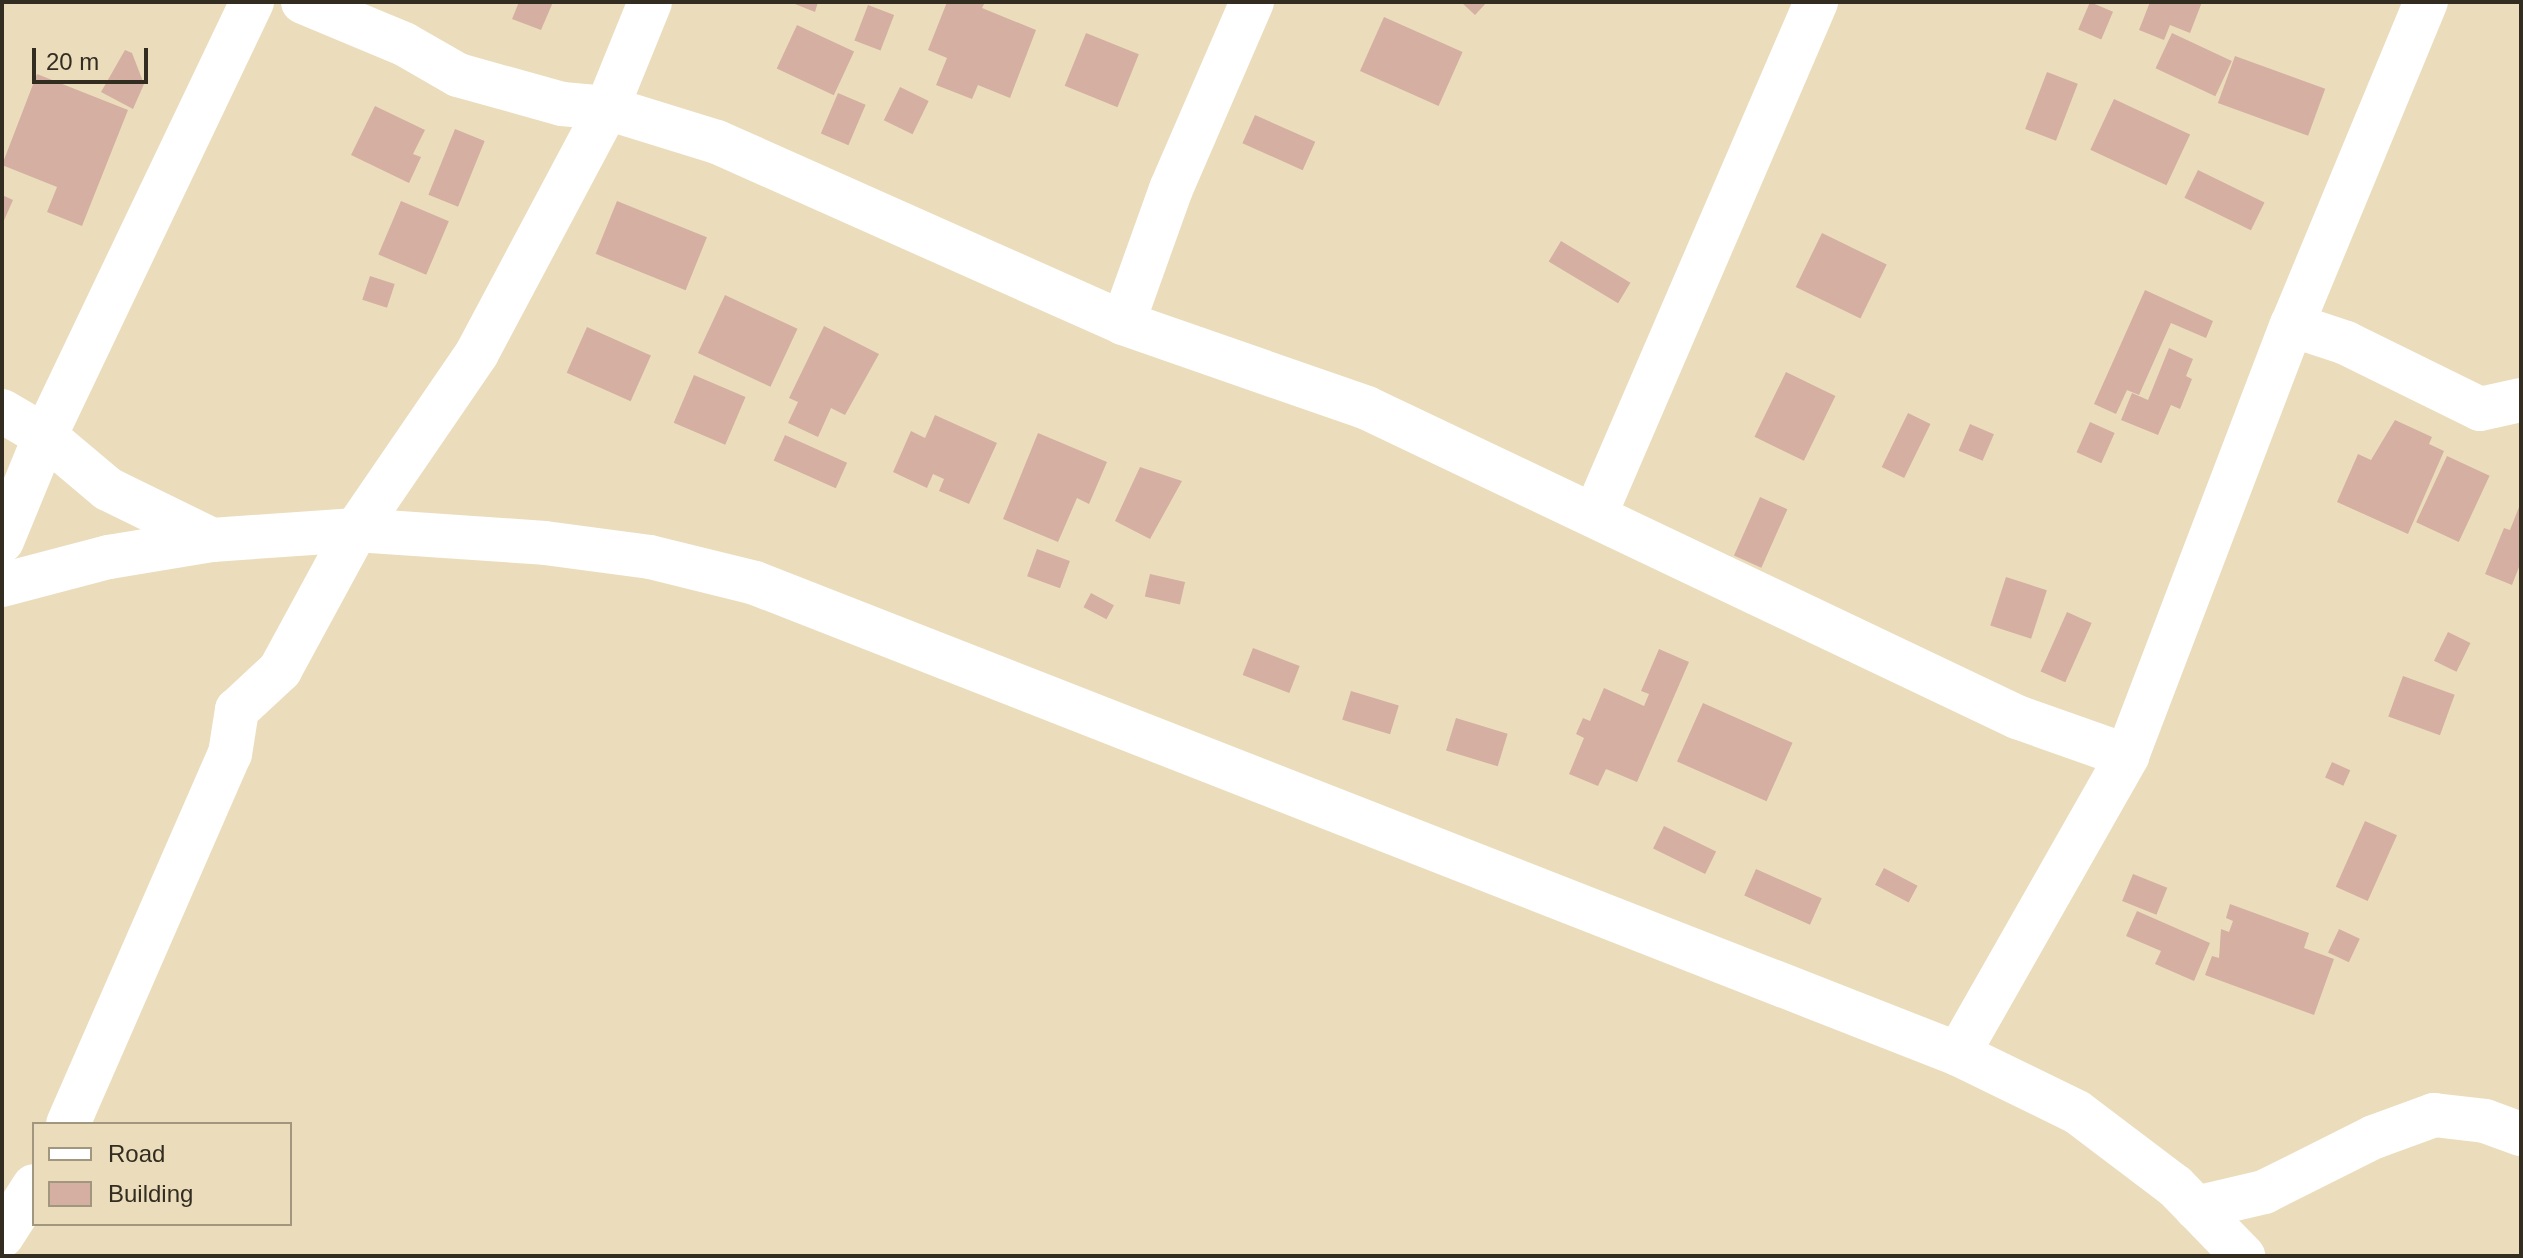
<!DOCTYPE html>
<style>
body{margin:0}
#map{position:relative;width:2523px;height:1258px;overflow:hidden;background:#ebddbc;font-family:Arial,sans-serif}
div>[style]{position:absolute}
.building>*{inset:0;background:#d4afa2;transform-origin:0 0}
.minor>*{height:44px;margin:-22px;padding:0 22px;transform-origin:22px;border-radius:22px;background:#fff}
span{translate:-50% -50%;white-space:nowrap;text-align:center;line-height:1.15;-webkit-text-stroke:7px #ebddbc;paint-order:stroke}
.frame{position:absolute;inset:0;border:4px solid #332d21;pointer-events:none}
.legend{position:absolute;left:32px;top:1122px;width:260px;height:104px;box-sizing:border-box;background:#ebddbc;border:2px solid #a1977e;margin:0;padding:10px 14px;list-style:none;font-size:24px;color:#332d21}
.legend li{display:flex;align-items:center;gap:16px;height:40px}
.legend b{width:40px;border:2px solid #a1977e}
.scale{position:absolute;left:32px;top:48px;width:116px;height:36px;box-sizing:border-box;border:4px solid #332d21;border-top:0;padding-left:10px;font-size:24px;line-height:28px;white-space:nowrap;color:#332d21;-webkit-text-stroke:6px #ebddbc;paint-order:stroke}
</style>
<div id="map">
<div class="building">
<div style="clip-path:polygon(519px 2px,553px 2px,541px 30px,512px 19px)"></div>
<div style="clip-path:polygon(790px 2px,818px 2px,815px 12px)"></div>
<div style="clip-path:polygon(947px 2px,985px 2px,982px 8px,1036px 30px,1010px 98px,978px 85px,972px 99px,936px 85px,947px 58px,928px 50px)"></div>
<div style="clip-path:polygon(1461px 2px,1487px 2px,1475px 15px)"></div>
<div style="left:2090px;top:2px;width:25px;height:30px;rotate:23deg"></div>
<div style="clip-path:polygon(2150px 2px,2202px 2px,2190px 33px,2170px 25px,2164px 40px,2139px 30px)"></div>
<div style="left:868px;top:5px;width:28px;height:38px;rotate:21deg"></div>
<div style="left:1384px;top:17px;width:86px;height:59px;rotate:24deg"></div>
<div style="left:797px;top:25px;width:63px;height:48px;rotate:25deg"></div>
<div style="left:1086px;top:33px;width:57px;height:57px;rotate:22deg"></div>
<div style="left:2172px;top:33px;width:66px;height:39px;rotate:25deg"></div>
<div style="clip-path:polygon(125px 50px,132px 53px,144px 84px,133px 109px,101px 92px)"></div>
<div style="left:2235px;top:56px;width:96px;height:50px;rotate:20deg"></div>
<div style="left:2047px;top:72px;width:33px;height:61px;rotate:21deg"></div>
<div style="clip-path:polygon(37px 74px,128px 110px,82px 226px,47px 212px,57px 187px,2px 165px)"></div>
<div style="left:900px;top:87px;width:32px;height:37px;rotate:26deg"></div>
<div style="left:838px;top:93px;width:30px;height:44px;rotate:23deg"></div>
<div style="left:2114px;top:99px;width:84px;height:56px;rotate:25deg"></div>
<div style="clip-path:polygon(375px 106px,425px 130px,413px 154px,421px 157px,409px 183px,351px 155px)"></div>
<div style="left:1255px;top:115px;width:66px;height:31px;rotate:24deg"></div>
<div style="left:455px;top:129px;width:32px;height:71px;rotate:22deg"></div>
<div style="left:2198px;top:170px;width:74px;height:31px;rotate:26deg"></div>
<div style="clip-path:polygon(2px 195px,13px 200px,2px 225px)"></div>
<div style="left:401px;top:201px;width:52px;height:58px;rotate:23deg"></div>
<div style="left:617px;top:201px;width:97px;height:57px;rotate:22deg"></div>
<div style="left:1822px;top:233px;width:72px;height:60px;rotate:26deg"></div>
<div style="left:1561px;top:241px;width:81px;height:24px;rotate:31deg"></div>
<div style="left:370px;top:276px;width:26px;height:25px;rotate:18deg"></div>
<div style="clip-path:polygon(2145px 290px,2213px 321px,2206px 338px,2171px 323px,2139px 395px,2127px 390px,2116px 414px,2094px 404px)"></div>
<div style="left:725px;top:295px;width:80px;height:64px;rotate:25deg"></div>
<div style="clip-path:polygon(824px 326px,879px 354px,845px 415px,831px 408px,818px 437px,788px 423px,798px 402px,789px 398px)"></div>
<div style="left:587px;top:327px;width:70px;height:50px;rotate:24deg"></div>
<div style="clip-path:polygon(2169px 348px,2193px 359px,2186px 376px,2192px 379px,2180px 409px,2171px 405px,2158px 435px,2121px 420px,2132px 393px,2148px 400px)"></div>
<div style="left:1786px;top:372px;width:55px;height:72px;rotate:26deg"></div>
<div style="left:694px;top:375px;width:56px;height:52px;rotate:23deg"></div>
<div style="left:1908px;top:413px;width:25px;height:60px;rotate:26deg"></div>
<div style="clip-path:polygon(935px 415px,997px 443px,969px 504px,939px 491px,944px 479px,933px 474px,927px 488px,893px 472px,911px 431px,925px 438px)"></div>
<div style="clip-path:polygon(2395px 420px,2432px 437px,2429px 444px,2444px 451px,2408px 534px,2337px 502px,2358px 454px,2371px 460px)"></div>
<div style="left:2090px;top:422px;width:27px;height:33px;rotate:24deg"></div>
<div style="left:1970px;top:424px;width:26px;height:29px;rotate:23deg"></div>
<div style="clip-path:polygon(1038px 433px,1107px 462px,1089px 504px,1077px 498px,1058px 542px,1003px 519px)"></div>
<div style="left:785px;top:435px;width:68px;height:28px;rotate:24deg"></div>
<div style="left:2447px;top:456px;width:47px;height:73px;rotate:25deg"></div>
<div style="clip-path:polygon(1140px 467px,1182px 481px,1150px 539px,1115px 521px)"></div>
<div style="left:1760px;top:497px;width:30px;height:64px;rotate:24deg"></div>
<div style="clip-path:polygon(2521px 502px,2521px 562px,2512px 585px,2485px 574px,2504px 528px,2510px 530px)"></div>
<div style="left:1037px;top:549px;width:35px;height:29px;rotate:20deg"></div>
<div style="left:1150px;top:574px;width:36px;height:23px;rotate:13deg"></div>
<div style="left:2006px;top:577px;width:43px;height:51px;rotate:18deg"></div>
<div style="left:1091px;top:593px;width:26px;height:16px;rotate:28deg"></div>
<div style="left:2067px;top:612px;width:27px;height:65px;rotate:24deg"></div>
<div style="left:2448px;top:632px;width:25px;height:32px;rotate:26deg"></div>
<div style="left:1253px;top:648px;width:50px;height:29px;rotate:21deg"></div>
<div style="clip-path:polygon(1659px 649px,1689px 662px,1637px 782px,1606px 769px,1598px 786px,1569px 774px,1584px 738px,1576px 734px,1583px 718px,1590px 721px,1604px 688px,1644px 706px,1649px 694px,1641px 691px)"></div>
<div style="left:2403px;top:676px;width:55px;height:43px;rotate:20deg"></div>
<div style="left:1351px;top:691px;width:50px;height:30px;rotate:17deg"></div>
<div style="left:1703px;top:703px;width:98px;height:64px;rotate:24deg"></div>
<div style="left:1456px;top:718px;width:54px;height:34px;rotate:17deg"></div>
<div style="left:2332px;top:762px;width:20px;height:17px;rotate:24deg"></div>
<div style="left:2365px;top:821px;width:35px;height:72px;rotate:24deg"></div>
<div style="left:1664px;top:826px;width:58px;height:25px;rotate:26deg"></div>
<div style="left:1884px;top:868px;width:38px;height:19px;rotate:28deg"></div>
<div style="left:1756px;top:869px;width:72px;height:29px;rotate:24deg"></div>
<div style="left:2133px;top:874px;width:37px;height:29px;rotate:22deg"></div>
<div style="clip-path:polygon(2230px 904px,2309px 933px,2304px 948px,2334px 959px,2314px 1015px,2205px 975px,2212px 956px,2219px 958px,2221px 929px,2229px 932px,2233px 921px,2226px 918px)"></div>
<div style="clip-path:polygon(2137px 911px,2210px 943px,2194px 981px,2155px 964px,2161px 951px,2126px 936px)"></div>
<div style="left:2339px;top:929px;width:23px;height:26px;rotate:25deg"></div>
</div>
<div class="minor">
<div style="left:303px;top:2px;width:109px;rotate:22.6deg"></div>
<div style="left:404px;top:44px;width:62px;rotate:29.9deg"></div>
<div style="left:458px;top:75px;width:108px;rotate:15.6deg"></div>
<div style="left:562px;top:104px;width:45px;rotate:5.1deg"></div>
<div style="left:607px;top:108px;width:115px;rotate:17.2deg"></div>
<div style="left:717px;top:142px;width:445px;rotate:24deg"></div>
<div style="left:1123px;top:323px;width:258px;rotate:19.2deg"></div>
<div style="left:1367px;top:408px;width:720px;rotate:25.43deg"></div>
<div style="left:2017px;top:717px;width:117px;rotate:19.5deg"></div>
<div style="left:1123px;top:323px;width:142px;rotate:-70.3deg"></div>
<div style="left:1171px;top:189px;width:204px;rotate:-66.6deg"></div>
<div style="left:2292px;top:325px;width:57px;rotate:18.4deg"></div>
<div style="left:2346px;top:343px;width:149px;rotate:26.2deg"></div>
<div style="left:2480px;top:409px;width:42px;rotate:-12.4deg"></div>
<div style="left:2px;top:411px;width:50px;rotate:30.2deg"></div>
<div style="left:45px;top:436px;width:82px;rotate:40.1deg"></div>
<div style="left:108px;top:489px;width:116px;rotate:26.1deg"></div>
<div style="left:1595px;top:515px;width:559px;rotate:-66.69deg"></div>
<div style="left:2px;top:541px;width:113px;rotate:-67.7deg"></div>
<div style="left:45px;top:436px;width:481px;rotate:-64.5deg"></div>
<div style="left:2px;top:585px;width:111px;rotate:-14.7deg"></div>
<div style="left:109px;top:557px;width:104px;rotate:-9.4deg"></div>
<div style="left:212px;top:540px;width:144px;rotate:-4deg"></div>
<div style="left:356px;top:530px;width:189px;rotate:3.9deg"></div>
<div style="left:545px;top:543px;width:106px;rotate:7.6deg"></div>
<div style="left:650px;top:557px;width:108px;rotate:13.9deg"></div>
<div style="left:755px;top:583px;width:1292px;rotate:21.38deg"></div>
<div style="left:1958px;top:1054px;width:132px;rotate:26deg"></div>
<div style="left:2077px;top:1112px;width:123px;rotate:37.1deg"></div>
<div style="left:2175px;top:1186px;width:98px;rotate:45.8deg"></div>
<div style="left:1958px;top:1054px;width:343px;rotate:-60.4deg"></div>
<div style="left:2127px;top:756px;width:462px;rotate:-69.1deg"></div>
<div style="left:2292px;top:325px;width:350px;rotate:-67.5deg"></div>
<div style="left:68px;top:1124px;width:404px;rotate:-66.4deg"></div>
<div style="left:230px;top:754px;width:45px;rotate:-81deg"></div>
<div style="left:237px;top:710px;width:59px;rotate:-42.9deg"></div>
<div style="left:280px;top:670px;width:159px;rotate:-61.5deg"></div>
<div style="left:356px;top:530px;width:214px;rotate:-55.6deg"></div>
<div style="left:477px;top:353px;width:277px;rotate:-62deg"></div>
<div style="left:607px;top:108px;width:114px;rotate:-67.9deg"></div>
<div style="left:2196px;top:1208px;width:70px;rotate:-13.2deg"></div>
<div style="left:2264px;top:1192px;width:123px;rotate:-26.6deg"></div>
<div style="left:2374px;top:1137px;width:64px;rotate:-20.1deg"></div>
<div style="left:2434px;top:1115px;width:51px;rotate:6.7deg"></div>
<div style="left:2485px;top:1121px;width:38px;rotate:20deg"></div>
<div style="left:2px;top:1236px;width:59px;rotate:-57.4deg"></div>
</div>
<div class="frame"></div>
<ul class="legend">
<li><b style="height:10px;background:#fff"></b>Road</li>
<li><b style="height:22px;background:#d4afa2"></b>Building</li>
</ul>
<div class="scale">20 m</div>
</div>
